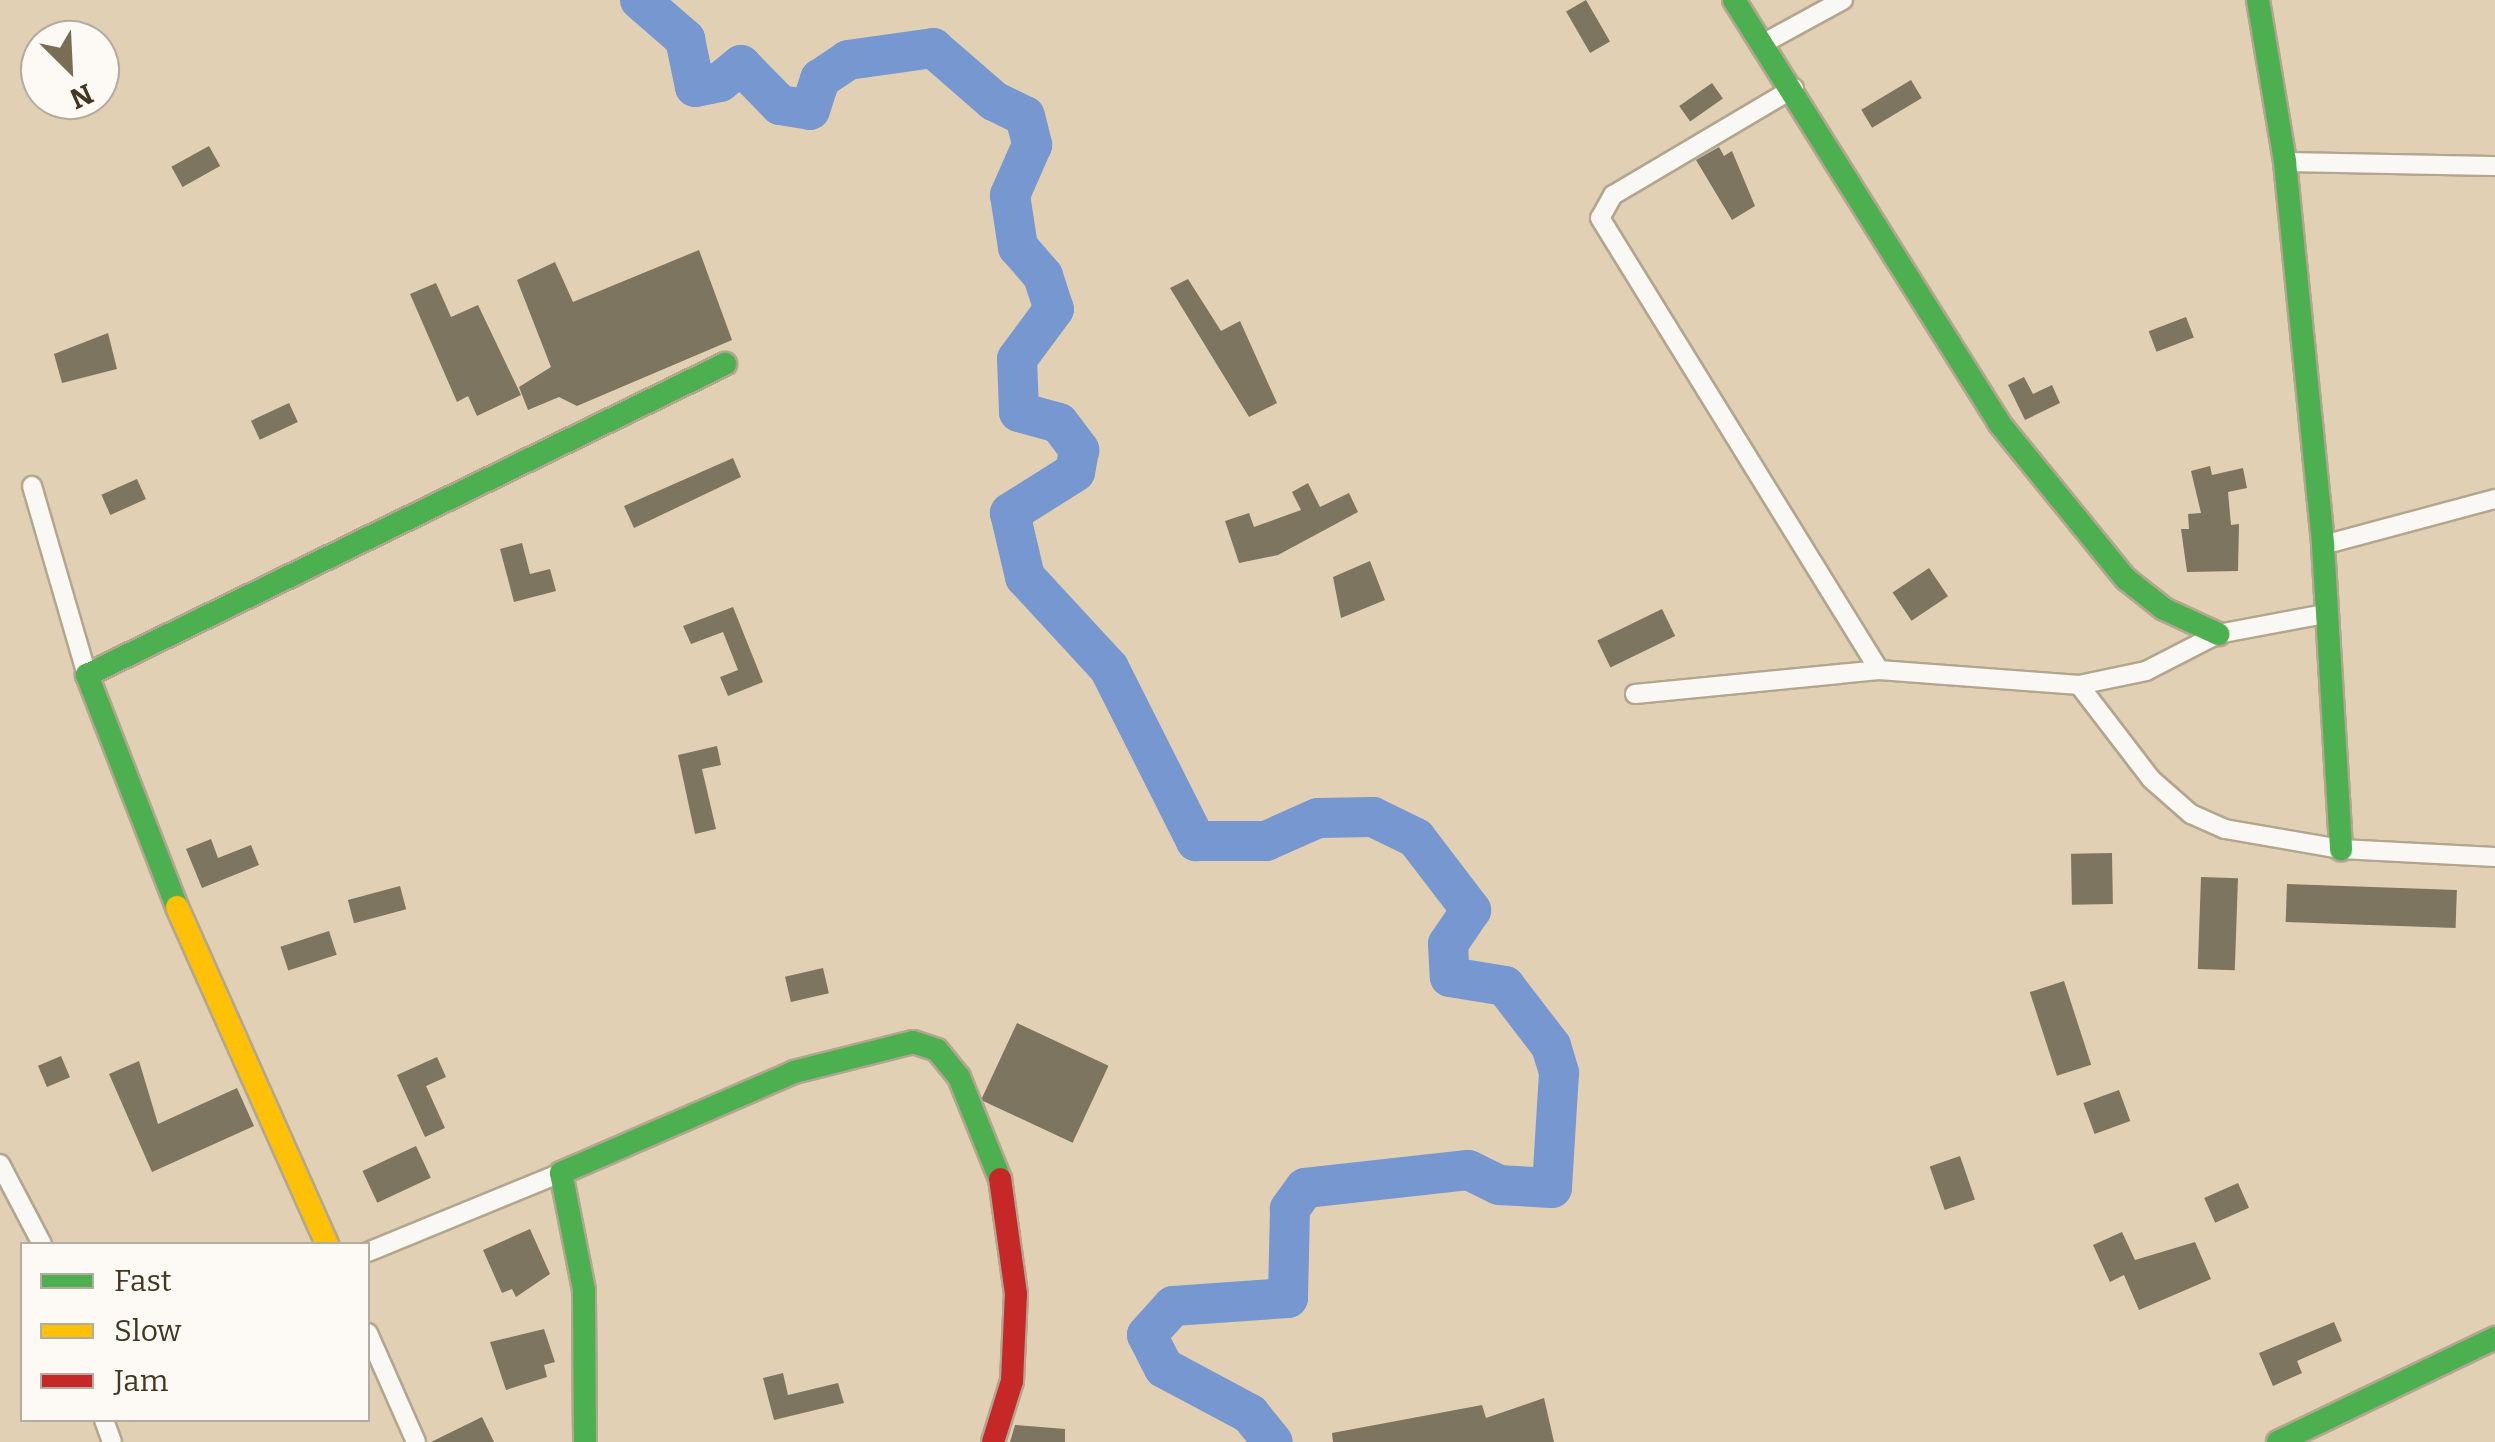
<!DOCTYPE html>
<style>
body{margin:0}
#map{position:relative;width:2495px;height:1442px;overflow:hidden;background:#e1d0b3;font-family:Bitter,serif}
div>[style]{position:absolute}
.river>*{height:40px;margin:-20px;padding:0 20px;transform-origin:20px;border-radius:20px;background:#7797d0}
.building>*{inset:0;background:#7d755f;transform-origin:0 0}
.roads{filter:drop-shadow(2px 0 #b3a68f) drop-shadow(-2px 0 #b3a68f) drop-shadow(0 2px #b3a68f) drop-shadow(0 -2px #b3a68f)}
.street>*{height:18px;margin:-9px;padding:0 9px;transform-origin:9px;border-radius:9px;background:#faf8f4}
.fast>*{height:22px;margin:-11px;padding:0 11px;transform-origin:11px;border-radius:11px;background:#4caf50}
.slow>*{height:22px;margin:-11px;padding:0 11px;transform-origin:11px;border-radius:11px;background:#ffc107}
.jam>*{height:22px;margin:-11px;padding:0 11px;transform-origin:11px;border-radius:11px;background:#c62828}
span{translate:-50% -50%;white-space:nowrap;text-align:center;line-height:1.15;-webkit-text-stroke:10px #fdfaf5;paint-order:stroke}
.legend{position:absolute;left:20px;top:1242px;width:350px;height:180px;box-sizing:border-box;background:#fdfaf5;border:2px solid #b3aca1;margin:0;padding:12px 18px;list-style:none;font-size:30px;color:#433722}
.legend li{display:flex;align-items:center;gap:20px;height:50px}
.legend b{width:50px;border:2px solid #b3aca1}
.north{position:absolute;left:20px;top:20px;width:100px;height:100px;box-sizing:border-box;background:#fdfaf5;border:2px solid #b3aca1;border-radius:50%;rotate:156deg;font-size:28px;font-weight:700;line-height:40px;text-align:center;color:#433722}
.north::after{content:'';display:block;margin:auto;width:35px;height:45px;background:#7a6d55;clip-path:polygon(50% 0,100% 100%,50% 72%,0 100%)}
</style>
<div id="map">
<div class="river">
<div style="left:640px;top:0;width:60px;rotate:40.9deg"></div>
<div style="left:685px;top:39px;width:49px;rotate:78.2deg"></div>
<div style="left:695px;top:87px;width:25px;rotate:-11deg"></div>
<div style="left:720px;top:82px;width:27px;rotate:-39deg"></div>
<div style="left:741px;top:65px;width:56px;rotate:45.7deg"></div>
<div style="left:780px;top:105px;width:30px;rotate:9deg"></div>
<div style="left:810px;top:110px;width:33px;rotate:-72deg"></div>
<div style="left:820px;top:79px;width:34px;rotate:-34deg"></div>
<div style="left:848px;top:60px;width:86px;rotate:-8deg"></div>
<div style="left:933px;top:48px;width:81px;rotate:41deg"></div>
<div style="left:994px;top:101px;width:34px;rotate:26deg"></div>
<div style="left:1025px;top:116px;width:30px;rotate:76deg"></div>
<div style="left:1032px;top:145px;width:55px;rotate:113.7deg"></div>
<div style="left:1010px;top:195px;width:53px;rotate:81.3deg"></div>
<div style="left:1018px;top:247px;width:38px;rotate:49deg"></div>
<div style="left:1043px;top:276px;width:35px;rotate:72deg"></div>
<div style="left:1054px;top:309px;width:62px;rotate:126.5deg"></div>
<div style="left:1017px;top:359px;width:53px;rotate:87.8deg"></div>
<div style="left:1019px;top:412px;width:41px;rotate:15.4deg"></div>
<div style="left:1059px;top:423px;width:34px;rotate:53deg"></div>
<div style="left:1079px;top:450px;width:22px;rotate:100deg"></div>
<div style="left:1075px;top:472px;width:77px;rotate:147.8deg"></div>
<div style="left:1010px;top:513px;width:66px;rotate:76.8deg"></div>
<div style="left:1025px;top:577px;width:124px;rotate:47.3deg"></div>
<div style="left:1109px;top:668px;width:194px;rotate:63.3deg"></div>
<div style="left:1196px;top:841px;width:70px"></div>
<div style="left:1266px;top:841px;width:57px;rotate:-23.9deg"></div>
<div style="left:1318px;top:818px;width:55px;rotate:-1deg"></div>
<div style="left:1373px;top:817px;width:48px;rotate:26deg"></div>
<div style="left:1416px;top:838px;width:91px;rotate:52.6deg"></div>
<div style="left:1471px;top:910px;width:41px;rotate:124.1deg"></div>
<div style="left:1448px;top:944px;width:33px;rotate:87deg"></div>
<div style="left:1450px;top:977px;width:56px;rotate:9.3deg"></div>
<div style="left:1505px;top:986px;width:76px;rotate:52.5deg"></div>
<div style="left:1551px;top:1046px;width:28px;rotate:73deg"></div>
<div style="left:1559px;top:1073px;width:115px;rotate:93.5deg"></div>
<div style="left:1552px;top:1188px;width:53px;rotate:-176.8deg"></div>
<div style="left:1499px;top:1185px;width:34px;rotate:-154deg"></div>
<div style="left:1468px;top:1170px;width:164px;rotate:173.7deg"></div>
<div style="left:1305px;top:1188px;width:26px;rotate:126deg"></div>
<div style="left:1290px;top:1209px;width:89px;rotate:91.3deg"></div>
<div style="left:1288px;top:1298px;width:115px;rotate:176deg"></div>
<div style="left:1173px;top:1306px;width:39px;rotate:132deg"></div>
<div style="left:1147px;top:1335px;width:37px;rotate:63deg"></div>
<div style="left:1164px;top:1368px;width:98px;rotate:28.1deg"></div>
<div style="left:1250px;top:1414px;width:36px;rotate:51deg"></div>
</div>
<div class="building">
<div style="left:1586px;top:0;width:48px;height:23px;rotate:60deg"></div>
<div style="left:1911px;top:80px;width:21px;height:58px;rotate:59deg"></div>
<div style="left:1712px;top:83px;width:19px;height:40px;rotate:55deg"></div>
<div style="left:209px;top:146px;width:23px;height:43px;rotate:61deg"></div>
<div style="clip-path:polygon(1719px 147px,1724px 156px,1732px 151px,1755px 206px,1732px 220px,1696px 160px)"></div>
<div style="clip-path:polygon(699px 250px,732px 340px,577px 406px,559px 397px,528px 410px,519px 387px,551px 367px,517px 280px,555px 262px,573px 302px)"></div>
<div style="clip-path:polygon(1188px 279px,1221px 331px,1240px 321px,1277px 403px,1249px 417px,1170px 288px)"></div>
<div style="clip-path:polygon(436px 283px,451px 317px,478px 305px,521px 395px,477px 416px,468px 396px,457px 402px,410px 294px)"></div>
<div style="left:2186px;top:317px;width:22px;height:40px;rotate:69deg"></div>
<div style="clip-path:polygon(108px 333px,117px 369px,62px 383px,54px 354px)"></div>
<div style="clip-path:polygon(2024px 377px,2033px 394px,2052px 385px,2060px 403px,2025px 420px,2008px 385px)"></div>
<div style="left:289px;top:403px;width:21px;height:42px;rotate:65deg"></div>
<div style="clip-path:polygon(733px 458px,741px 477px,634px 528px,624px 506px)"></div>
<div style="clip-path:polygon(2210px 466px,2212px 475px,2243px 468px,2247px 488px,2228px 492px,2231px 525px,2239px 524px,2238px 571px,2187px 572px,2181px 529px,2189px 529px,2188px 514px,2201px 513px,2191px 471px)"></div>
<div style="left:137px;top:479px;width:22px;height:39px;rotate:66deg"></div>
<div style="clip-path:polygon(1308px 483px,1320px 507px,1349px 493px,1358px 512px,1278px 555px,1239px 563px,1225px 521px,1249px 513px,1254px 527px,1301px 510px,1292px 492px)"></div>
<div style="clip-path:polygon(522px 543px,530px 574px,550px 569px,556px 591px,514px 602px,500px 549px)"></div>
<div style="clip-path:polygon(1370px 561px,1385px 600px,1341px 618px,1333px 577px)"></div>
<div style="left:1929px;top:568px;width:34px;height:44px;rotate:56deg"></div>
<div style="clip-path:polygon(733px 607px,763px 682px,728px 696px,720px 677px,738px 670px,723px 632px,691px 644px,683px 626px)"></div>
<div style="left:1662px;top:609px;width:30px;height:72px;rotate:64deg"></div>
<div style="clip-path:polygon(717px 746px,721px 765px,702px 769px,716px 829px,695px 834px,678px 755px)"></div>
<div style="clip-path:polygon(211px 839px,218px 858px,251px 845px,259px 865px,202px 888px,186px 849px)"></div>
<div style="left:2112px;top:853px;width:51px;height:41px;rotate:89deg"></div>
<div style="left:2201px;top:877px;width:37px;height:92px;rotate:2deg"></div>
<div style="left:2287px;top:884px;width:170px;height:38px;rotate:2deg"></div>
<div style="left:400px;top:886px;width:24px;height:54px;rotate:75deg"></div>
<div style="left:329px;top:931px;width:25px;height:51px;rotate:72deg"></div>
<div style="left:823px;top:968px;width:26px;height:39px;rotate:77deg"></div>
<div style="left:2064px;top:981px;width:88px;height:36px;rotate:72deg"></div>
<div style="left:1017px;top:1023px;width:101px;height:85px;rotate:25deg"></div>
<div style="left:61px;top:1056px;width:23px;height:25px;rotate:67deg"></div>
<div style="clip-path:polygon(437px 1057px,446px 1077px,426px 1086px,445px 1128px,425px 1137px,397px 1075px)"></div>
<div style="clip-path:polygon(139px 1061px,158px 1124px,237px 1088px,254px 1126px,152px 1172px,109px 1074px)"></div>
<div style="left:2119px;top:1090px;width:33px;height:38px;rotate:70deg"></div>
<div style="left:416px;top:1146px;width:35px;height:59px;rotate:65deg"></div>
<div style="left:1960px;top:1156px;width:46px;height:32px;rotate:71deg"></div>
<div style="left:2238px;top:1183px;width:27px;height:37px;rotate:66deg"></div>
<div style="clip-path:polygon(530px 1229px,550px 1274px,516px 1297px,512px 1289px,502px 1293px,483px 1250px)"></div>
<div style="clip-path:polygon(2122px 1232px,2135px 1260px,2195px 1242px,2211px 1279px,2139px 1310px,2124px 1275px,2110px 1282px,2093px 1245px)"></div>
<div style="clip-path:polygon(2334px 1322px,2342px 1341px,2297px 1361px,2302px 1373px,2273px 1386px,2259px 1353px)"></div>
<div style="clip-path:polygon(544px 1329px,555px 1362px,544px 1365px,547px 1377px,506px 1390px,490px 1342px)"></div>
<div style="clip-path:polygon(783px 1373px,788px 1395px,838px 1383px,844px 1403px,774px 1420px,763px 1378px)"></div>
<div style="clip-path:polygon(1544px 1398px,1554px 1442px,1333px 1442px,1332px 1433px,1482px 1405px,1486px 1418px)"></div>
<div style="clip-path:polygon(482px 1417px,494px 1442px,431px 1442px)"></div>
<div style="clip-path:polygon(1015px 1425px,1065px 1429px,1065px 1442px,1010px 1442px)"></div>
</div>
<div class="roads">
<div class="street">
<div style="left:1764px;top:43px;width:90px;rotate:-28.6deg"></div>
<div style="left:1794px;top:88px;width:210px;rotate:149.4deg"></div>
<div style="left:1613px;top:195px;width:26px;rotate:119deg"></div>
<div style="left:1600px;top:218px;width:531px;rotate:58.31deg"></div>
<div style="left:2285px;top:162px;width:210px;rotate:1.1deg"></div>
<div style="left:32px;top:486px;width:197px;rotate:73.8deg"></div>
<div style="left:2323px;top:545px;width:178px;rotate:-15deg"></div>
<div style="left:2079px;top:685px;width:118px;rotate:52.5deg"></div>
<div style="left:2151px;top:779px;width:53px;rotate:41.2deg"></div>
<div style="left:2191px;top:814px;width:37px;rotate:24deg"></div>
<div style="left:2225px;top:829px;width:118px;rotate:9.8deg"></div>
<div style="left:2341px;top:849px;width:154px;rotate:3deg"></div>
<div style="left:1635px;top:694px;width:245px;rotate:-5.6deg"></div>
<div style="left:1879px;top:670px;width:201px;rotate:4.3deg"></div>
<div style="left:2079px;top:685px;width:68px;rotate:-11.8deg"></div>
<div style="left:2146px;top:671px;width:81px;rotate:-27.2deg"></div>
<div style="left:2218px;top:634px;width:109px;rotate:-10.6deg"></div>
<div style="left:0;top:1164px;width:90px;rotate:62.3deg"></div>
<div style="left:368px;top:1252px;width:209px;rotate:-22.3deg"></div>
<div style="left:368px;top:1333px;width:119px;rotate:66.2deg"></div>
<div style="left:104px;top:1420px;width:23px;rotate:70deg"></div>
</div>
<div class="fast">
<div style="left:1734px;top:0;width:499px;rotate:57.9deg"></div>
<div style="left:1999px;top:423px;width:201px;rotate:50.9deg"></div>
<div style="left:2126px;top:579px;width:48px;rotate:38.3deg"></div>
<div style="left:2164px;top:609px;width:60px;rotate:24.8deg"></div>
<div style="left:2258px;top:0;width:164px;rotate:80.5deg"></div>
<div style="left:2285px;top:162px;width:385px;rotate:84.3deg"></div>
<div style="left:2323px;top:545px;width:305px;rotate:86.6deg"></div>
<div style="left:177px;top:907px;width:249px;rotate:-111.2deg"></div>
<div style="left:87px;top:675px;width:710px;rotate:-25.99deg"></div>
<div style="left:585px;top:1442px;width:152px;rotate:-90.4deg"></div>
<div style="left:584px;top:1290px;width:119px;rotate:-101.1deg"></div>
<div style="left:561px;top:1173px;width:254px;rotate:-23.4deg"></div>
<div style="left:794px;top:1072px;width:123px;rotate:-14.1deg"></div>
<div style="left:913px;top:1042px;width:25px;rotate:18deg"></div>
<div style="left:937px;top:1050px;width:35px;rotate:51deg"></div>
<div style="left:959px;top:1077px;width:110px;rotate:68.1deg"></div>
<div style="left:2278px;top:1442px;width:241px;rotate:-25.6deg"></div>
</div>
<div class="slow">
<div style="left:177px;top:907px;width:369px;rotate:66deg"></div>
</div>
<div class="jam">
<div style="left:993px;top:1442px;width:64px;rotate:-72.7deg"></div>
<div style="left:1012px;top:1381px;width:87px;rotate:-87.4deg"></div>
<div style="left:1016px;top:1294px;width:116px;rotate:-97.9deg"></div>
</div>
</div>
<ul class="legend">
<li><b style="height:12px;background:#4caf50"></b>Fast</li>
<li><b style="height:12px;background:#ffc107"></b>Slow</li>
<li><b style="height:12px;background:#c62828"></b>Jam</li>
</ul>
<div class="north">N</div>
</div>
